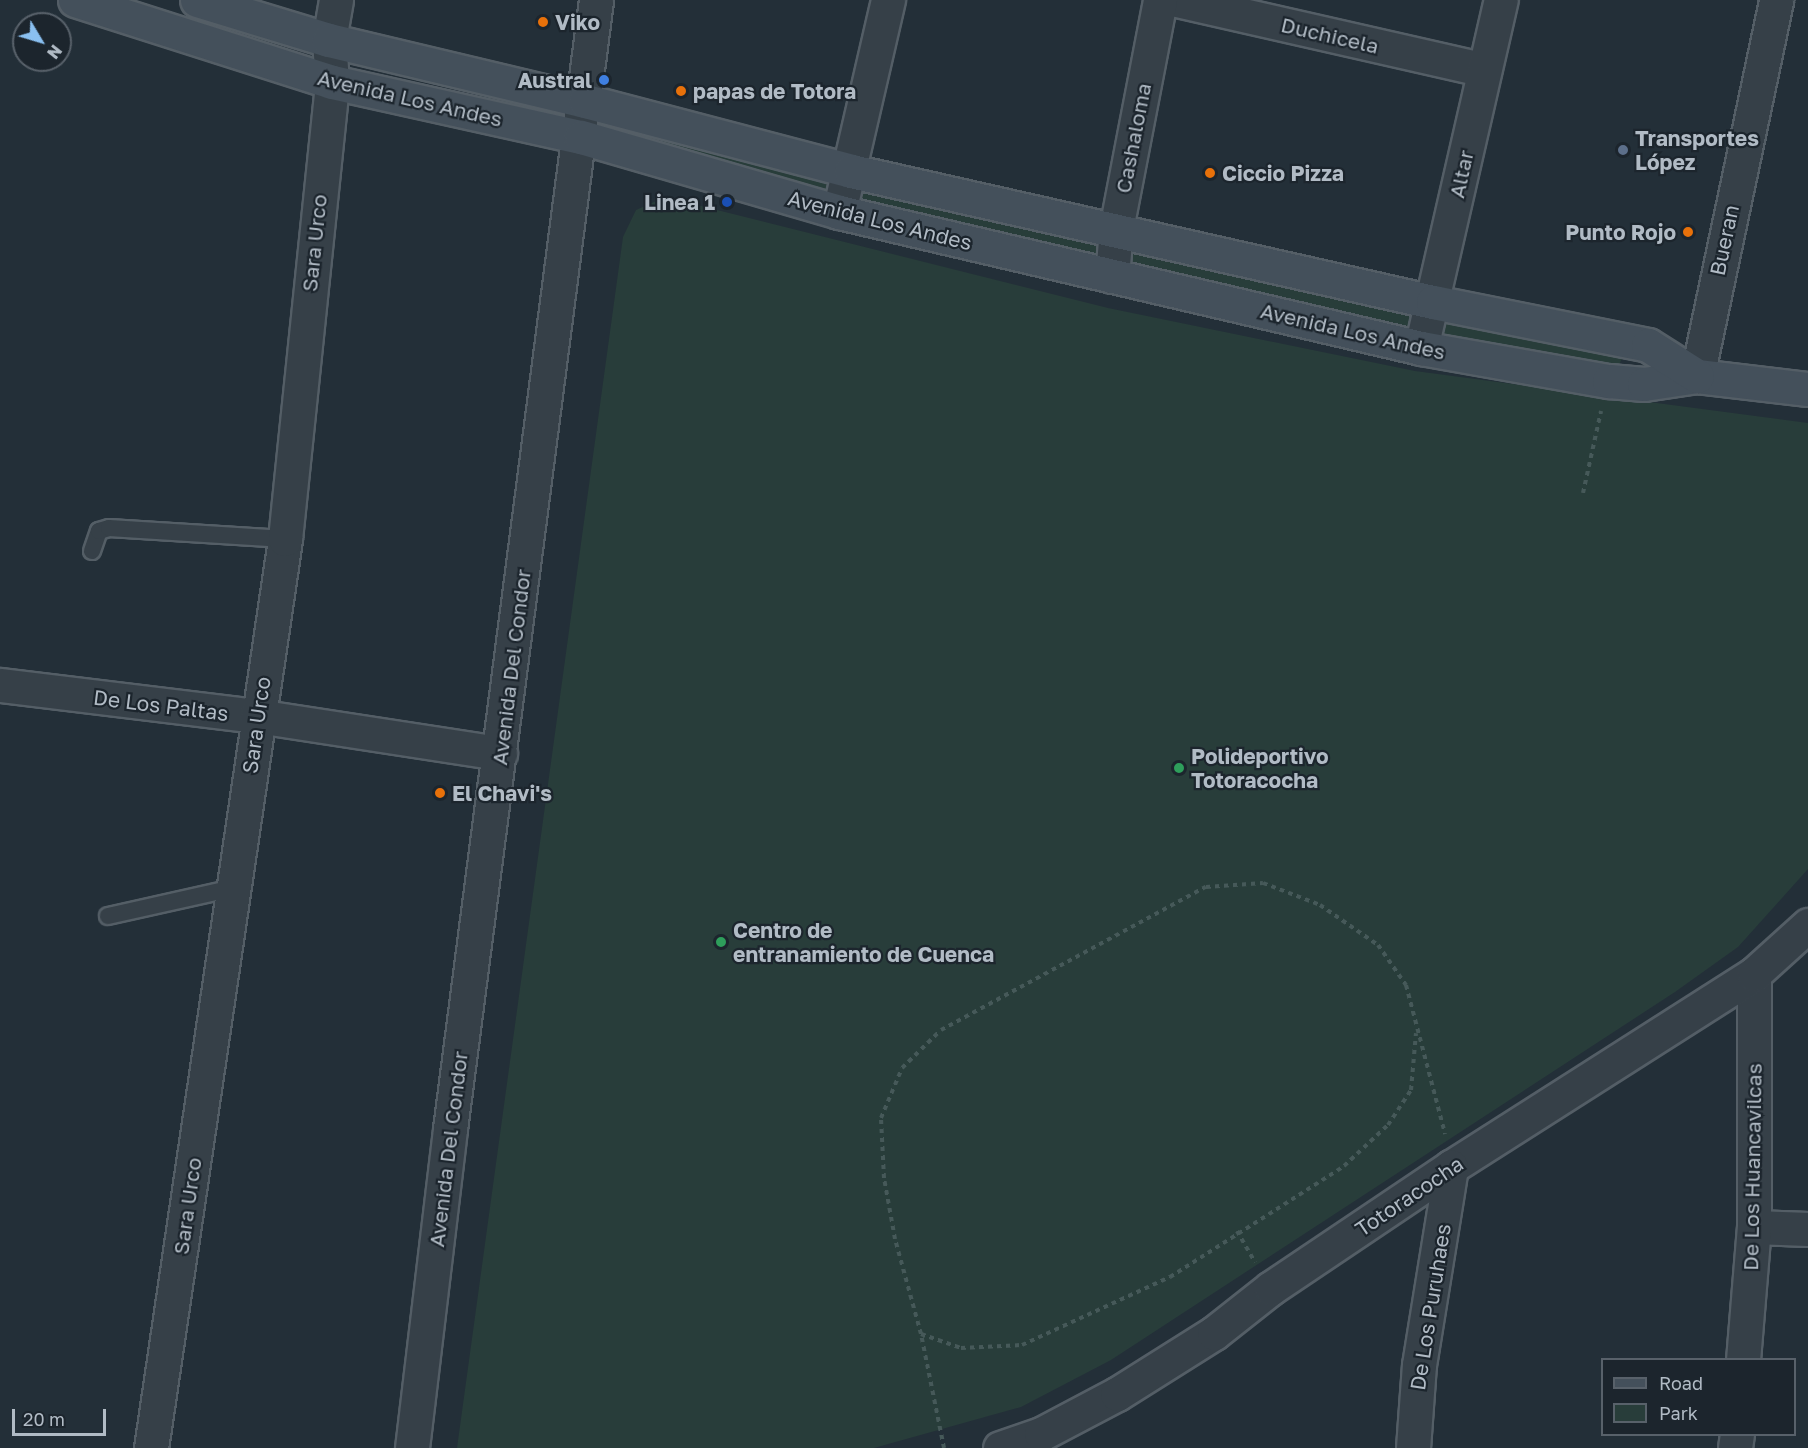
<!DOCTYPE html>
<meta charset="utf-8">
<style>
body{margin:0}
#map{position:relative;width:1808px;height:1448px;overflow:hidden;background:#232f38;font-family:"Golos Text",sans-serif}
div>[style]{position:absolute}
.green>*{inset:0;background:#283d3a}
.path>*{height:4px;margin-top:-2px;transform-origin:0;background:repeating-linear-gradient(90deg,#465959 0 4.5px,transparent 0 9px)}
.roads{filter:drop-shadow(2px 0 #545e66) drop-shadow(-2px 0 #545e66) drop-shadow(0 2px #545e66) drop-shadow(0 -2px #545e66)}
.service>*{height:16px;margin:-8px;padding:0 8px;transform-origin:8px;border-radius:8px;background:#364048}
.minor>*{height:33px;margin:-16.5px;padding:0 16.5px;transform-origin:16.5px;border-radius:16.5px;background:#364048}
.secondary>*{height:33px;margin:-16.5px;padding:0 16.5px;transform-origin:16.5px;border-radius:16.5px;background:#44505b}
.dots>*{width:16px;height:16px;translate:-50% -50%;box-sizing:border-box;border:3px solid #1c252d;border-radius:50%}
span{translate:-50% -50%;white-space:nowrap;text-align:center;line-height:1.15;-webkit-text-stroke:4.5px #1c252d;paint-order:stroke}
.poi-label{font-size:21px;color:#b1bbc5;font-weight:700}
.left{translate:0 -50%;text-align:left}
.right{translate:-100% -50%;text-align:right}
.street-label{font-size:21px;color:#b1bbc5}
.legend{position:absolute;left:1601px;top:1358px;width:195px;height:78px;box-sizing:border-box;background:#1c252d;border:2px solid #58616a;margin:0;padding:8px 10px;list-style:none;font-size:18px;color:#b1bbc5}
.legend li{display:flex;align-items:center;gap:12px;height:30px}
.legend b{width:30px;border:2px solid #58616a}
.north{position:absolute;left:12px;top:12px;width:60px;height:60px;box-sizing:border-box;background:#1c252d;border:2px solid #58616a;border-radius:50%;rotate:128deg;font-size:16px;font-weight:700;line-height:24px;text-align:center;color:#b1bbc5}
.north::after{content:'';display:block;margin:auto;width:21px;height:27px;background:#8ac0f1;clip-path:polygon(50% 0,100% 100%,50% 72%,0 100%)}
.scale{position:absolute;left:12px;top:1409px;width:94px;height:27px;box-sizing:border-box;border:3px solid #b1bbc5;border-top:0;padding-left:8px;font-size:18px;line-height:21px;white-space:nowrap;color:#b1bbc5;-webkit-text-stroke:4px #1c252d;paint-order:stroke}
</style>
<div id="map">
<div class="green">
<div style="clip-path:polygon(635px 124px,851px 171px,839px 212px,629px 139px)"></div>
<div style="clip-path:polygon(861px 178px,1116px 237px,1106px 274px,857px 209px)"></div>
<div style="clip-path:polygon(665px 197px,1108px 308px,1415px 371px,1808px 423px,1808px 869px,1738px 947px,1675px 992px,1111px 1360px,1021px 1407px,874px 1448px,457px 1448px,623px 237px,636px 210px)"></div>
<div style="clip-path:polygon(1126px 241px,1425px 309px,1417px 338px,1118px 276px)"></div>
<div style="clip-path:polygon(1441px 311px,1622px 351px,1622px 358px,1617px 370px,1433px 341px)"></div>
</div>
<div class="path">
<div style="left:1583px;top:493px;width:84px;rotate:-77.6deg"></div>
<div style="left:1237px;top:1231px;width:36px;rotate:60deg"></div>
<div style="left:921px;top:1334px;width:42px;rotate:19.3deg"></div>
<div style="left:961px;top:1348px;width:61px;rotate:-2.8deg"></div>
<div style="left:1022px;top:1345px;width:163px;rotate:-24.7deg"></div>
<div style="left:1170px;top:1277px;width:206px;rotate:-32.5deg"></div>
<div style="left:1344px;top:1166px;width:60px;rotate:-43deg"></div>
<div style="left:1388px;top:1125px;width:42px;rotate:-56.7deg"></div>
<div style="left:1411px;top:1090px;width:57px;rotate:-85deg"></div>
<div style="left:944px;top:1448px;width:116px;rotate:-101.4deg"></div>
<div style="left:921px;top:1334px;width:98px;rotate:-105.3deg"></div>
<div style="left:895px;top:1239px;width:62px;rotate:-100.2deg"></div>
<div style="left:884px;top:1178px;width:60px;rotate:-92.9deg"></div>
<div style="left:881px;top:1118px;width:54px;rotate:-67.2deg"></div>
<div style="left:902px;top:1068px;width:54px;rotate:-44.3deg"></div>
<div style="left:941px;top:1030px;width:301px;rotate:-28.4deg"></div>
<div style="left:1206px;top:887px;width:57px;rotate:-4deg"></div>
<div style="left:1263px;top:883px;width:61px;rotate:21.1deg"></div>
<div style="left:1320px;top:905px;width:70px;rotate:34.6deg"></div>
<div style="left:1378px;top:945px;width:49px;rotate:55deg"></div>
<div style="left:1406px;top:985px;width:154px;rotate:75.3deg"></div>
</div>
<div class="roads">
<div class="service">
<div style="left:92px;top:551px;width:21px;rotate:-71deg"></div>
<div style="left:99px;top:531px;width:10px;rotate:-17deg"></div>
<div style="left:109px;top:528px;width:176px;rotate:3.6deg"></div>
<div style="left:108px;top:916px;width:128px;rotate:-12.6deg"></div>
</div>
<div class="minor">
<div style="left:1177px;top:0;width:315px;rotate:12.8deg"></div>
<div style="left:839px;top:212px;width:218px;rotate:-77deg"></div>
<div style="left:1112px;top:276px;width:47px;rotate:-85.1deg"></div>
<div style="left:1116px;top:229px;width:233px;rotate:-79.1deg"></div>
<div style="left:1421px;top:348px;width:357px;rotate:-77.1deg"></div>
<div style="left:1697px;top:376px;width:384px;rotate:-78.1deg"></div>
<div style="left:0;top:685px;width:259px;rotate:6.9deg"></div>
<div style="left:257px;top:716px;width:246px;rotate:8.7deg"></div>
<div style="left:1754px;top:1227px;width:54px;rotate:2.1deg"></div>
<div style="left:1743px;top:1360px;width:133px;rotate:-85.3deg"></div>
<div style="left:1754px;top:1227px;width:253px;rotate:-90deg"></div>
<div style="left:151px;top:1448px;width:919px;rotate:-81.61deg"></div>
<div style="left:285px;top:539px;width:459px;rotate:-84.1deg"></div>
<div style="left:332px;top:82px;width:42px;rotate:-94.1deg"></div>
<div style="left:329px;top:40px;width:41px;rotate:-80.1deg"></div>
<div style="left:412px;top:1448px;width:321px;rotate:-83.2deg"></div>
<div style="left:450px;top:1129px;width:1138px;rotate:-82.63deg"></div>
<div style="left:1000px;top:1448px;width:43px;rotate:-18.9deg"></div>
<div style="left:1041px;top:1434px;width:86px;rotate:-27.8deg"></div>
<div style="left:1117px;top:1394px;width:115px;rotate:-32.2deg"></div>
<div style="left:1214px;top:1333px;width:73px;rotate:-38.3deg"></div>
<div style="left:1271px;top:1288px;width:217px;rotate:-33.9deg"></div>
<div style="left:1451px;top:1167px;width:359px;rotate:-32.5deg"></div>
<div style="left:1754px;top:974px;width:73px;rotate:-42.2deg"></div>
<div style="left:1413px;top:1448px;width:83px;rotate:-85.9deg"></div>
<div style="left:1419px;top:1365px;width:201px;rotate:-80.8deg"></div>
<div style="left:1735px;top:1448px;width:14px;rotate:-82deg"></div>
</div>
<div class="secondary">
<div style="left:75px;top:0;width:270px;rotate:17.7deg"></div>
<div style="left:332px;top:82px;width:255px;rotate:12.5deg"></div>
<div style="left:581px;top:137px;width:269px;rotate:16.2deg"></div>
<div style="left:839px;top:212px;width:598px;rotate:13.15deg"></div>
<div style="left:1421px;top:348px;width:191px;rotate:10deg"></div>
<div style="left:1609px;top:381px;width:35px;rotate:5deg"></div>
<div style="left:1644px;top:384px;width:54px;rotate:-8.6deg"></div>
<div style="left:1697px;top:376px;width:112px;rotate:6.7deg"></div>
<div style="left:197px;top:0;width:138px;rotate:16.9deg"></div>
<div style="left:329px;top:40px;width:263px;rotate:13.4deg"></div>
<div style="left:585px;top:101px;width:275px;rotate:14.7deg"></div>
<div style="left:851px;top:171px;width:597px;rotate:12.69deg"></div>
<div style="left:1433px;top:302px;width:219px;rotate:11.3deg"></div>
<div style="left:1648px;top:345px;width:58px;rotate:32.3deg"></div>
</div>
</div>
<div class="dots">
<div style="left:543px;top:22px;background:#e8710a"></div>
<div style="left:604px;top:80px;background:#3f7fe0"></div>
<div style="left:681px;top:91px;background:#e8710a"></div>
<div style="left:1623px;top:150px;background:#5c6f8a"></div>
<div style="left:1210px;top:173px;background:#e8710a"></div>
<div style="left:727px;top:202px;background:#1a4fb4"></div>
<div style="left:1688px;top:232px;background:#e8710a"></div>
<div style="left:1179px;top:768px;background:#2e9e5b"></div>
<div style="left:440px;top:793px;background:#e8710a"></div>
<div style="left:721px;top:942px;background:#2e9e5b"></div>
</div>
<div class="poi-label">
<span class="left" style="left:555px;top:22px">Viko</span>
<span class="right" style="left:592px;top:80px">Austral</span>
<span class="left" style="left:693px;top:91px">papas de Totora</span>
<span class="left" style="left:1635px;top:150px">Transportes<br>López</span>
<span class="left" style="left:1222px;top:173px">Ciccio Pizza</span>
<span class="right" style="left:715px;top:202px">Linea 1</span>
<span class="right" style="left:1676px;top:232px">Punto Rojo</span>
<span class="left" style="left:1191px;top:768px">Polideportivo<br>Totoracocha</span>
<span class="left" style="left:452px;top:793px">El Chavi's</span>
<span class="left" style="left:733px;top:942px">Centro de<br>entranamiento de Cuenca</span>
</div>
<div class="street-label">
<span style="left:1330px;top:35px;rotate:13deg">Duchicela</span>
<span style="left:410px;top:98px;rotate:13deg">Avenida Los Andes</span>
<span style="left:1133px;top:138px;rotate:-79deg">Cashaloma</span>
<span style="left:1461px;top:174px;rotate:-78deg">Altar</span>
<span style="left:880px;top:220px;rotate:14deg">Avenida Los Andes</span>
<span style="left:1724px;top:240px;rotate:-78deg">Bueran</span>
<span style="left:314px;top:243px;rotate:-84deg">Sara Urco</span>
<span style="left:1353px;top:331px;rotate:13deg">Avenida Los Andes</span>
<span style="left:511px;top:667px;rotate:-83deg">Avenida Del Condor</span>
<span style="left:161px;top:705px;rotate:7deg">De Los Paltas</span>
<span style="left:256px;top:725px;rotate:-82deg">Sara Urco</span>
<span style="left:448px;top:1149px;rotate:-83deg">Avenida Del Condor</span>
<span style="left:1752px;top:1167px;rotate:-89deg">De Los Huancavilcas</span>
<span style="left:1409px;top:1196px;rotate:-34deg">Totoracocha</span>
<span style="left:187px;top:1206px;rotate:-82deg">Sara Urco</span>
<span style="left:1430px;top:1307px;rotate:-81deg">De Los Puruhaes</span>
</div>
<ul class="legend">
<li><b style="height:8px;background:#44505b"></b>Road</li>
<li><b style="height:16px;background:#283d3a"></b>Park</li>
</ul>
<div class="north">N</div>
<div class="scale">20 m</div>
</div>
